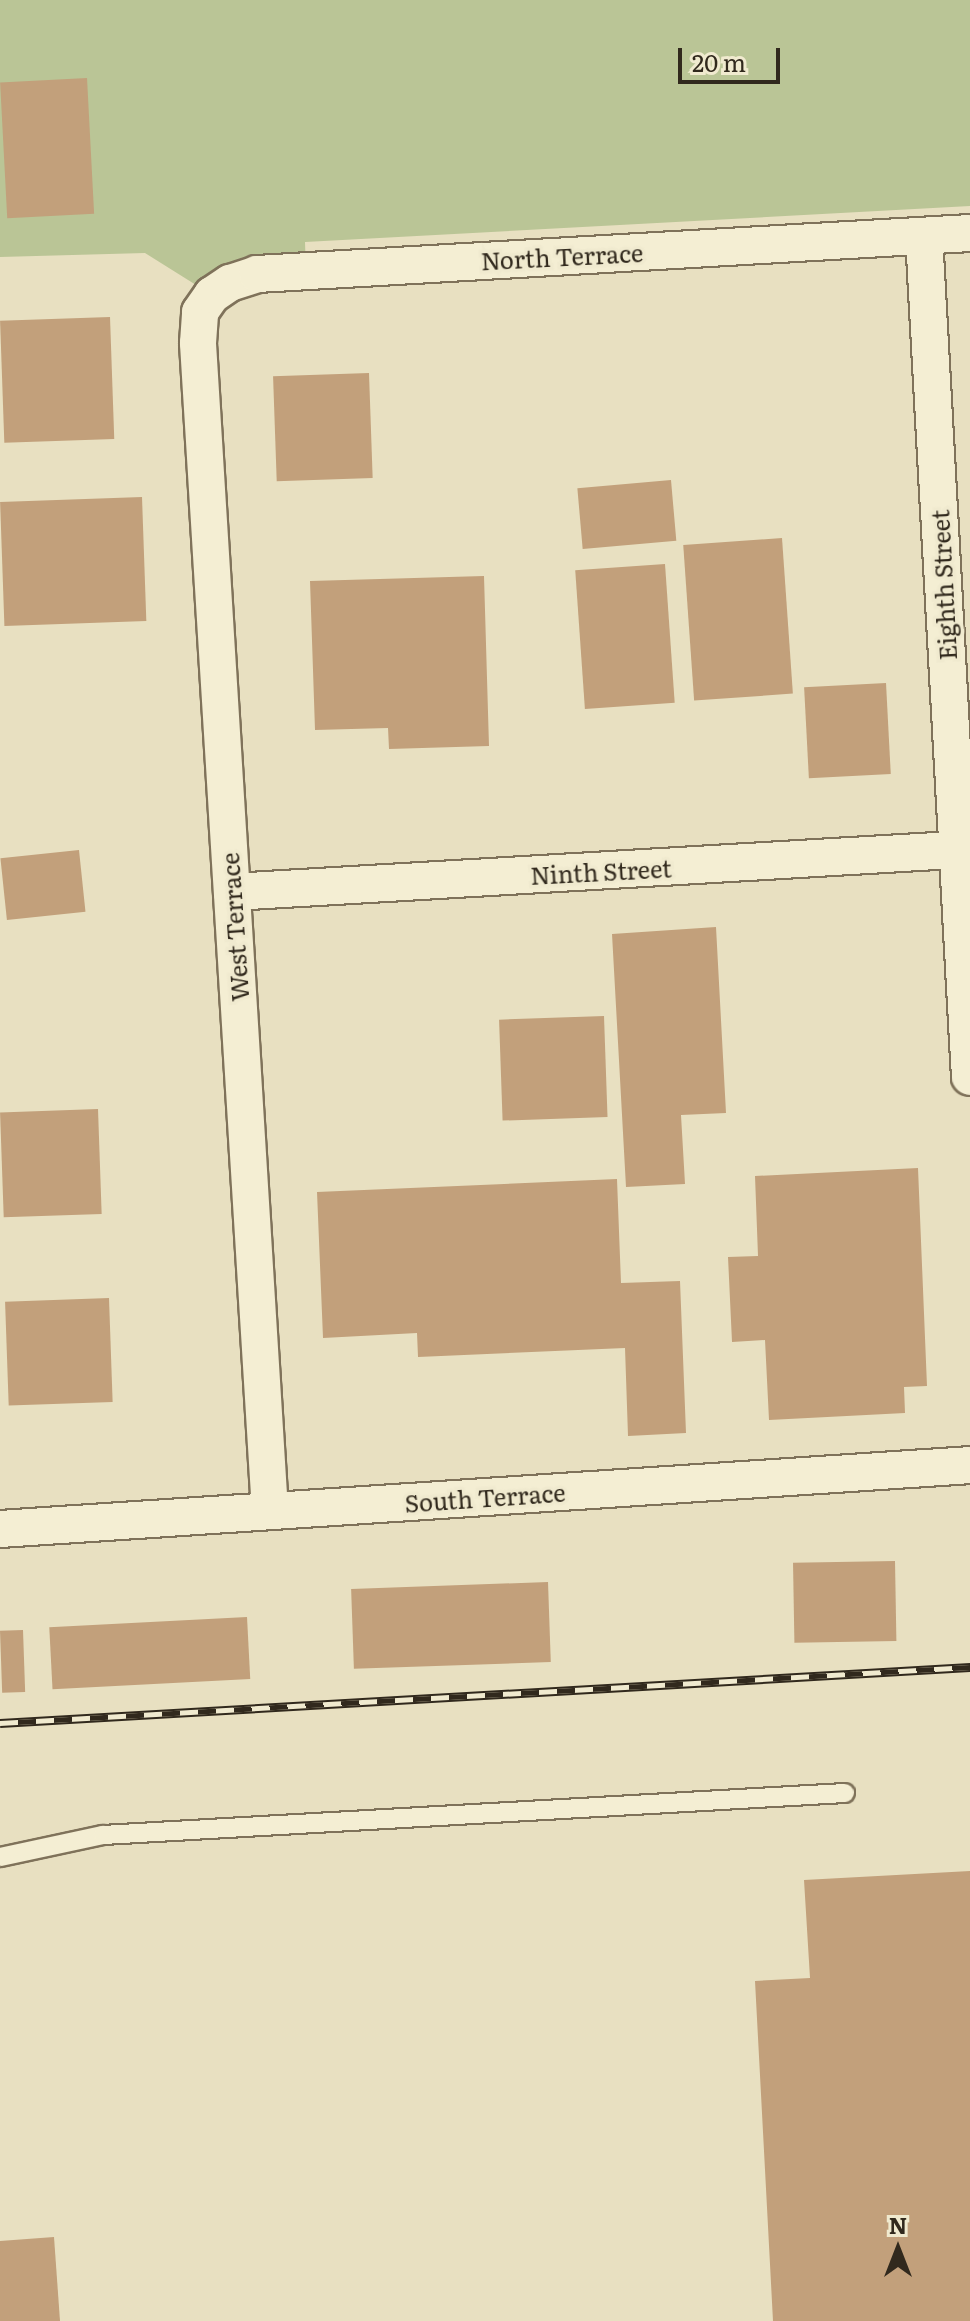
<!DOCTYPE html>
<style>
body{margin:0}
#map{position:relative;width:970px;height:2321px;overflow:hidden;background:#e8e0c1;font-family:Literata,serif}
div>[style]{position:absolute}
.green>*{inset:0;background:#bac596}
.building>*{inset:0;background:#c2a07b;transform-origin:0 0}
.roads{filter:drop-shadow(2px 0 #7f725a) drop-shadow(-2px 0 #7f725a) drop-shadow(0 2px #7f725a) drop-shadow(0 -2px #7f725a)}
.lane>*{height:18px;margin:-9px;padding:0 9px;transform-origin:9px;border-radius:9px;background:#f4eed3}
.street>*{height:36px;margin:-18px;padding:0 18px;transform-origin:18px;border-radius:18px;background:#f4eed3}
.rail>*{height:9px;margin-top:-4.5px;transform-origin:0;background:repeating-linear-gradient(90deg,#f0eacf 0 18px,#31291d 0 36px);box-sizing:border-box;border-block:2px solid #31291d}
span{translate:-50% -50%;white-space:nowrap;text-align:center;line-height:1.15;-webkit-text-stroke:7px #f0eacf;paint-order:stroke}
.street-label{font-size:24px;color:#31291d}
.north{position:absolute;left:858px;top:2209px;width:80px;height:80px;-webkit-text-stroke:6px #f0eacf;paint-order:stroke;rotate:0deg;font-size:22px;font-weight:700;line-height:32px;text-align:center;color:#31291d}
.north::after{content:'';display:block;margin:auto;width:28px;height:36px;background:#31291d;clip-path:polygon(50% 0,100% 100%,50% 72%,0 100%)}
.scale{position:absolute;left:678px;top:48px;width:102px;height:36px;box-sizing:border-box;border:4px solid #31291d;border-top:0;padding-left:10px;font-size:24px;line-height:28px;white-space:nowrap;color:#31291d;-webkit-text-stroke:6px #f0eacf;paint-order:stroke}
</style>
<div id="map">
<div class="green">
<div style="clip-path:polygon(0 0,970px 0,970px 206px,305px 242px,306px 271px,212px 295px,145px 253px,0 257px)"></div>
</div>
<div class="building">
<div style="left:87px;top:78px;width:136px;height:87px;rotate:87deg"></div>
<div style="left:110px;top:317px;width:122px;height:110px;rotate:88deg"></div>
<div style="left:369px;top:373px;width:105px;height:96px;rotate:88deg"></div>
<div style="left:671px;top:480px;width:61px;height:94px;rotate:85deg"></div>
<div style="left:142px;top:497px;width:124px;height:142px;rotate:88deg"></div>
<div style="left:782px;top:538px;width:156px;height:99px;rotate:86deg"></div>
<div style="left:665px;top:564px;width:139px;height:90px;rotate:86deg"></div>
<div style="clip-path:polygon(484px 576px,489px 746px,389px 749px,388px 728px,315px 730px,310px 581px)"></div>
<div style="left:886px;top:683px;width:91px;height:82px;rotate:87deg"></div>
<div style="left:79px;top:850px;width:62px;height:79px;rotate:84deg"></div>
<div style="clip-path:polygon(716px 927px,726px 1113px,681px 1115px,685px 1184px,626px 1187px,612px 934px)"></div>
<div style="left:604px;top:1016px;width:101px;height:105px;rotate:88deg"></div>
<div style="left:98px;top:1109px;width:105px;height:98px;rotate:88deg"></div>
<div style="clip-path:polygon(918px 1168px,927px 1386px,904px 1387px,905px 1413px,769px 1420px,765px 1340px,732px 1342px,728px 1257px,758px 1256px,755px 1176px)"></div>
<div style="clip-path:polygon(617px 1179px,621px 1283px,680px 1281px,686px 1433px,628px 1436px,625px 1348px,418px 1357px,417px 1333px,323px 1338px,317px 1192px)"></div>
<div style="left:109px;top:1298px;width:104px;height:104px;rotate:88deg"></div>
<div style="left:895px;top:1561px;width:80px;height:102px;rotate:89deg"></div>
<div style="left:548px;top:1582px;width:80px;height:197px;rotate:88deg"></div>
<div style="left:247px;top:1617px;width:62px;height:198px;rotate:87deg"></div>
<div style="left:23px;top:1630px;width:62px;height:23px;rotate:88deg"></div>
<div style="clip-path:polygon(970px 1871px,970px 2321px,773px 2321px,755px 1981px,810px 1978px,804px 1880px)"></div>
<div style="clip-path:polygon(54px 2237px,60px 2321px,0 2321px,0 2241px)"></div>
</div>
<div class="roads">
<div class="lane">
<div style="left:0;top:1857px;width:105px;rotate:-12.1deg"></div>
<div style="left:103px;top:1835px;width:743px;rotate:-3.24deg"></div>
</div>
<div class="street">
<div style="left:924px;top:236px;width:842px;rotate:86.87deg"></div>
<div style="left:232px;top:892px;width:739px;rotate:-3.33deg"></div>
<div style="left:270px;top:1511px;width:1170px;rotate:-93.53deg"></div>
<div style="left:198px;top:343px;width:31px;rotate:-86deg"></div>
<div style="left:200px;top:312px;width:21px;rotate:-55deg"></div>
<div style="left:212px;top:295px;width:22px;rotate:-34deg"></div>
<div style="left:230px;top:283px;width:28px;rotate:-18deg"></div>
<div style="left:257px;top:274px;width:714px;rotate:-3.29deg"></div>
<div style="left:0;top:1529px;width:972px;rotate:-3.77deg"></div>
</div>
</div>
<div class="rail">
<div style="left:0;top:1723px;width:972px;rotate:-3.3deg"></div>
</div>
<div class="street-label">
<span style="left:562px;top:256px;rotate:-3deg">North Terrace</span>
<span style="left:943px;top:585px;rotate:-93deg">Eighth Street</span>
<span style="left:601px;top:871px;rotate:-3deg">Ninth Street</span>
<span style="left:234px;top:927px;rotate:-94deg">West Terrace</span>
<span style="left:485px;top:1497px;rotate:-4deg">South Terrace</span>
</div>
<div class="north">N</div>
<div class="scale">20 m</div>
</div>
